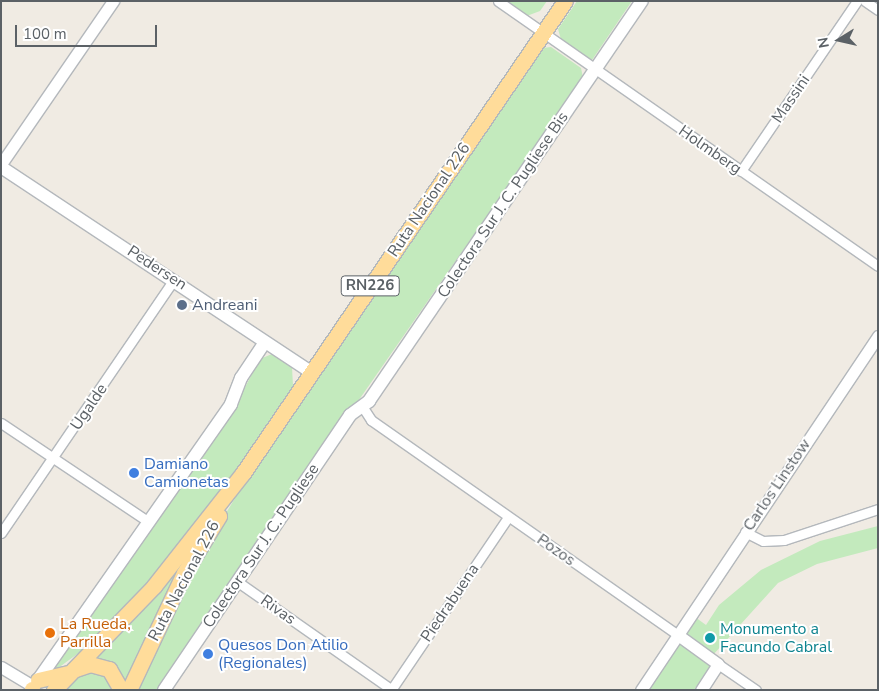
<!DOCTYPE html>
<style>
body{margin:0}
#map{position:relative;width:879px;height:691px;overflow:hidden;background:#f0ebe3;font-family:"Nunito Sans",sans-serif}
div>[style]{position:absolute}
.green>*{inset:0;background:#c3eabd}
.roads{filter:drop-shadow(1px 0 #b4b8bc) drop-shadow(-1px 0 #b4b8bc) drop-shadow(0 1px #b4b8bc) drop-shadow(0 -1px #b4b8bc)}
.minor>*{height:9px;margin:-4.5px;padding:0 4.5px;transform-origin:4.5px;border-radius:4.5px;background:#fff}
.tertiary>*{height:11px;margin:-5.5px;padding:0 5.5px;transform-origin:5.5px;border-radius:5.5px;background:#fff}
.secondary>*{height:12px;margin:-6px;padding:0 6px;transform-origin:6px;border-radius:6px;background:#fff}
.trunk>*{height:15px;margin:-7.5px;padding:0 7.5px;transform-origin:7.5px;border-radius:7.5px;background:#ffdc9a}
.dots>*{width:14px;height:14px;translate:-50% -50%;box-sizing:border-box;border:2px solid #fff;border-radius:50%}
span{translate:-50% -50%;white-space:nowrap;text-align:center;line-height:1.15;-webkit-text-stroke:4px #fff;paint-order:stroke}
.shield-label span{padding:1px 4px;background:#fff;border:1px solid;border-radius:4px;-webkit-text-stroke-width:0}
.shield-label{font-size:15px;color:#5b6166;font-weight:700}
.street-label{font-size:16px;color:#5b6166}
.service-label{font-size:16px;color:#4e5e75}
.left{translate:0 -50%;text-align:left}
.shop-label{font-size:16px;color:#366cbe}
.food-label{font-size:16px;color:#c56008}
.culture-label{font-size:16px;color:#0d838f}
.frame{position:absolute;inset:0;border:2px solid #5b6166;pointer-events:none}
.north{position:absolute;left:814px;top:15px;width:50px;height:50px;-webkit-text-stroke:4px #fff;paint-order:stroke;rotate:260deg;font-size:14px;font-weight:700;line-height:20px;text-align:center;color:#5b6166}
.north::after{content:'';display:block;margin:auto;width:18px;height:22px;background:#5b6166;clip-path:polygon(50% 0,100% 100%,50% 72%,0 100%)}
.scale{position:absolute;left:15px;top:25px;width:142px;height:22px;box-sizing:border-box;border:2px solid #5b6166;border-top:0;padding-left:6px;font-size:15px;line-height:18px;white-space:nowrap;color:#5b6166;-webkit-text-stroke:4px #fff;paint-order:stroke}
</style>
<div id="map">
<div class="green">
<div style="clip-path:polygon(508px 1px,547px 1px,540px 11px,524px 17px)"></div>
<div style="clip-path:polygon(577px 1px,632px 1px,592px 60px,585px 60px,562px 43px,558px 29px)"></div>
<div style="clip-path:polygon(551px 47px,581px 68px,583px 78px,157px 690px,134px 690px,180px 588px,264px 451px,543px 48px)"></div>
<div style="clip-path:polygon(272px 354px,292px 367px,293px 386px,231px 477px,165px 567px,95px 641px,54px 671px,52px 668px,235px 406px,260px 359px)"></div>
<div style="clip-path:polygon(207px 525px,127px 683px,114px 665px,89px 657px)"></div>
<div style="clip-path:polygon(878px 526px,878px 548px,817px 564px,778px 583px,713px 655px,683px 634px,695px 617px,706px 625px,719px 605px,761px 570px,820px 541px)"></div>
<div style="clip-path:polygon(680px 642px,712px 664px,694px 690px,647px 690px)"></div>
<div style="clip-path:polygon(87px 670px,107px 675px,116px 690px,62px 690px)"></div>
</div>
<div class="roads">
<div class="minor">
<div style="left:498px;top:1px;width:463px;rotate:34.9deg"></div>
<div style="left:865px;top:1px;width:16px;rotate:35deg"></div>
<div style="left:741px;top:171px;width:206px;rotate:-55.7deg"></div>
<div style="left:362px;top:406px;width:17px;rotate:57deg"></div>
<div style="left:371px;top:420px;width:375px;rotate:35deg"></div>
<div style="left:1px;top:423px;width:178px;rotate:33.8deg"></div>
<div style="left:745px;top:532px;width:20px;rotate:27deg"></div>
<div style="left:763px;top:541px;width:21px;rotate:-3deg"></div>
<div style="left:784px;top:540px;width:99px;rotate:-18.3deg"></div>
<div style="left:1px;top:533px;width:307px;rotate:-55.7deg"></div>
<div style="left:238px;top:582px;width:188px;rotate:35deg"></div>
<div style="left:718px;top:664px;width:46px;rotate:34.4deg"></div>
<div style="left:391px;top:690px;width:209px;rotate:-55.9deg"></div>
</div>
<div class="tertiary">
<div style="left:1px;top:164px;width:198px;rotate:-55.5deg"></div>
<div style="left:678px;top:635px;width:49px;rotate:35.9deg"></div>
<div style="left:718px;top:664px;width:31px;rotate:123deg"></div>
<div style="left:1px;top:667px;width:37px;rotate:31deg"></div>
<div style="left:641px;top:690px;width:426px;rotate:-56.2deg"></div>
</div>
<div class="secondary">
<div style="left:1px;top:167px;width:372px;rotate:33.5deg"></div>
<div style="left:36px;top:683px;width:340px;rotate:-55deg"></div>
<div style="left:231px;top:404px;width:28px;rotate:-69deg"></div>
<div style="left:241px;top:378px;width:43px;rotate:-56.3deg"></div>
<div style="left:164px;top:690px;width:332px;rotate:-55.9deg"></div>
<div style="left:350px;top:415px;width:24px;rotate:-36deg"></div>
<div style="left:369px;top:401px;width:484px;rotate:-55.7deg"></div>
</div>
<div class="trunk">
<div style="left:73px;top:670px;width:117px;rotate:-46deg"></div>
<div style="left:154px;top:586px;width:144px;rotate:-51.8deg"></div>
<div style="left:243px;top:473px;width:571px;rotate:-55.7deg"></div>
<div style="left:38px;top:680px;width:32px;rotate:-13deg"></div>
<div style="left:32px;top:690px;width:1px;rotate:-90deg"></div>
<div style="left:54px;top:690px;width:28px;rotate:-46deg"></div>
<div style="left:73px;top:670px;width:18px;rotate:-19deg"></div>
<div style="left:90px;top:664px;width:20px;rotate:15deg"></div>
<div style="left:109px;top:669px;width:24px;rotate:60deg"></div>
<div style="left:129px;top:690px;width:129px;rotate:-64.8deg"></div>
<div style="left:184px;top:573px;width:67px;rotate:-58.4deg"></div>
</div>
</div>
<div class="dots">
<div style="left:182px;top:305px;background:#5c6f8a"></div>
<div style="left:134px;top:473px;background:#3f7fe0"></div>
<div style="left:50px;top:633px;background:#e8710a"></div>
<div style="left:710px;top:638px;background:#0f9aa8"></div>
<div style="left:208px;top:654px;background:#3f7fe0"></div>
</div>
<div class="shield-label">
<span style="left:370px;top:286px">RN226</span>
</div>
<div class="street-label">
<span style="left:791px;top:99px;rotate:-56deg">Massini</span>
<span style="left:710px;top:150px;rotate:35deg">Holmberg</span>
<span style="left:429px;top:200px;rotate:-56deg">Ruta Nacional 226</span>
<span style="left:503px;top:205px;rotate:-56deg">Colectora Sur J. C. Pugliese Bis</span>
<span style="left:157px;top:268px;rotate:33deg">Pedersen</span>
<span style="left:89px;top:407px;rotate:-56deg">Ugalde</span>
<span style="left:777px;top:485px;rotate:-56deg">Carlos Linstow</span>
<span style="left:261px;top:546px;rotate:-56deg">Colectora Sur J. C. Pugliese</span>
<span style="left:556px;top:550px;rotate:35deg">Pozos</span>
<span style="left:184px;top:581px;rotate:-62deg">Ruta Nacional 226</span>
<span style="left:450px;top:603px;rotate:-56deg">Piedrabuena</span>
<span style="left:278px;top:610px;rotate:35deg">Rivas</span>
</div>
<div class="service-label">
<span class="left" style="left:192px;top:305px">Andreani</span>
</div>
<div class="shop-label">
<span class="left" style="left:144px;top:473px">Damiano<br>Camionetas</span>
<span class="left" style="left:218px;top:654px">Quesos Don Atilio<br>(Regionales)</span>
</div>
<div class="food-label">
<span class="left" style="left:60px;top:633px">La Rueda,<br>Parrilla</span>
</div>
<div class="culture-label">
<span class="left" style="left:720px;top:638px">Monumento a<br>Facundo Cabral</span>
</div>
<div class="frame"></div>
<div class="north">N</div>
<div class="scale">100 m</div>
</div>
